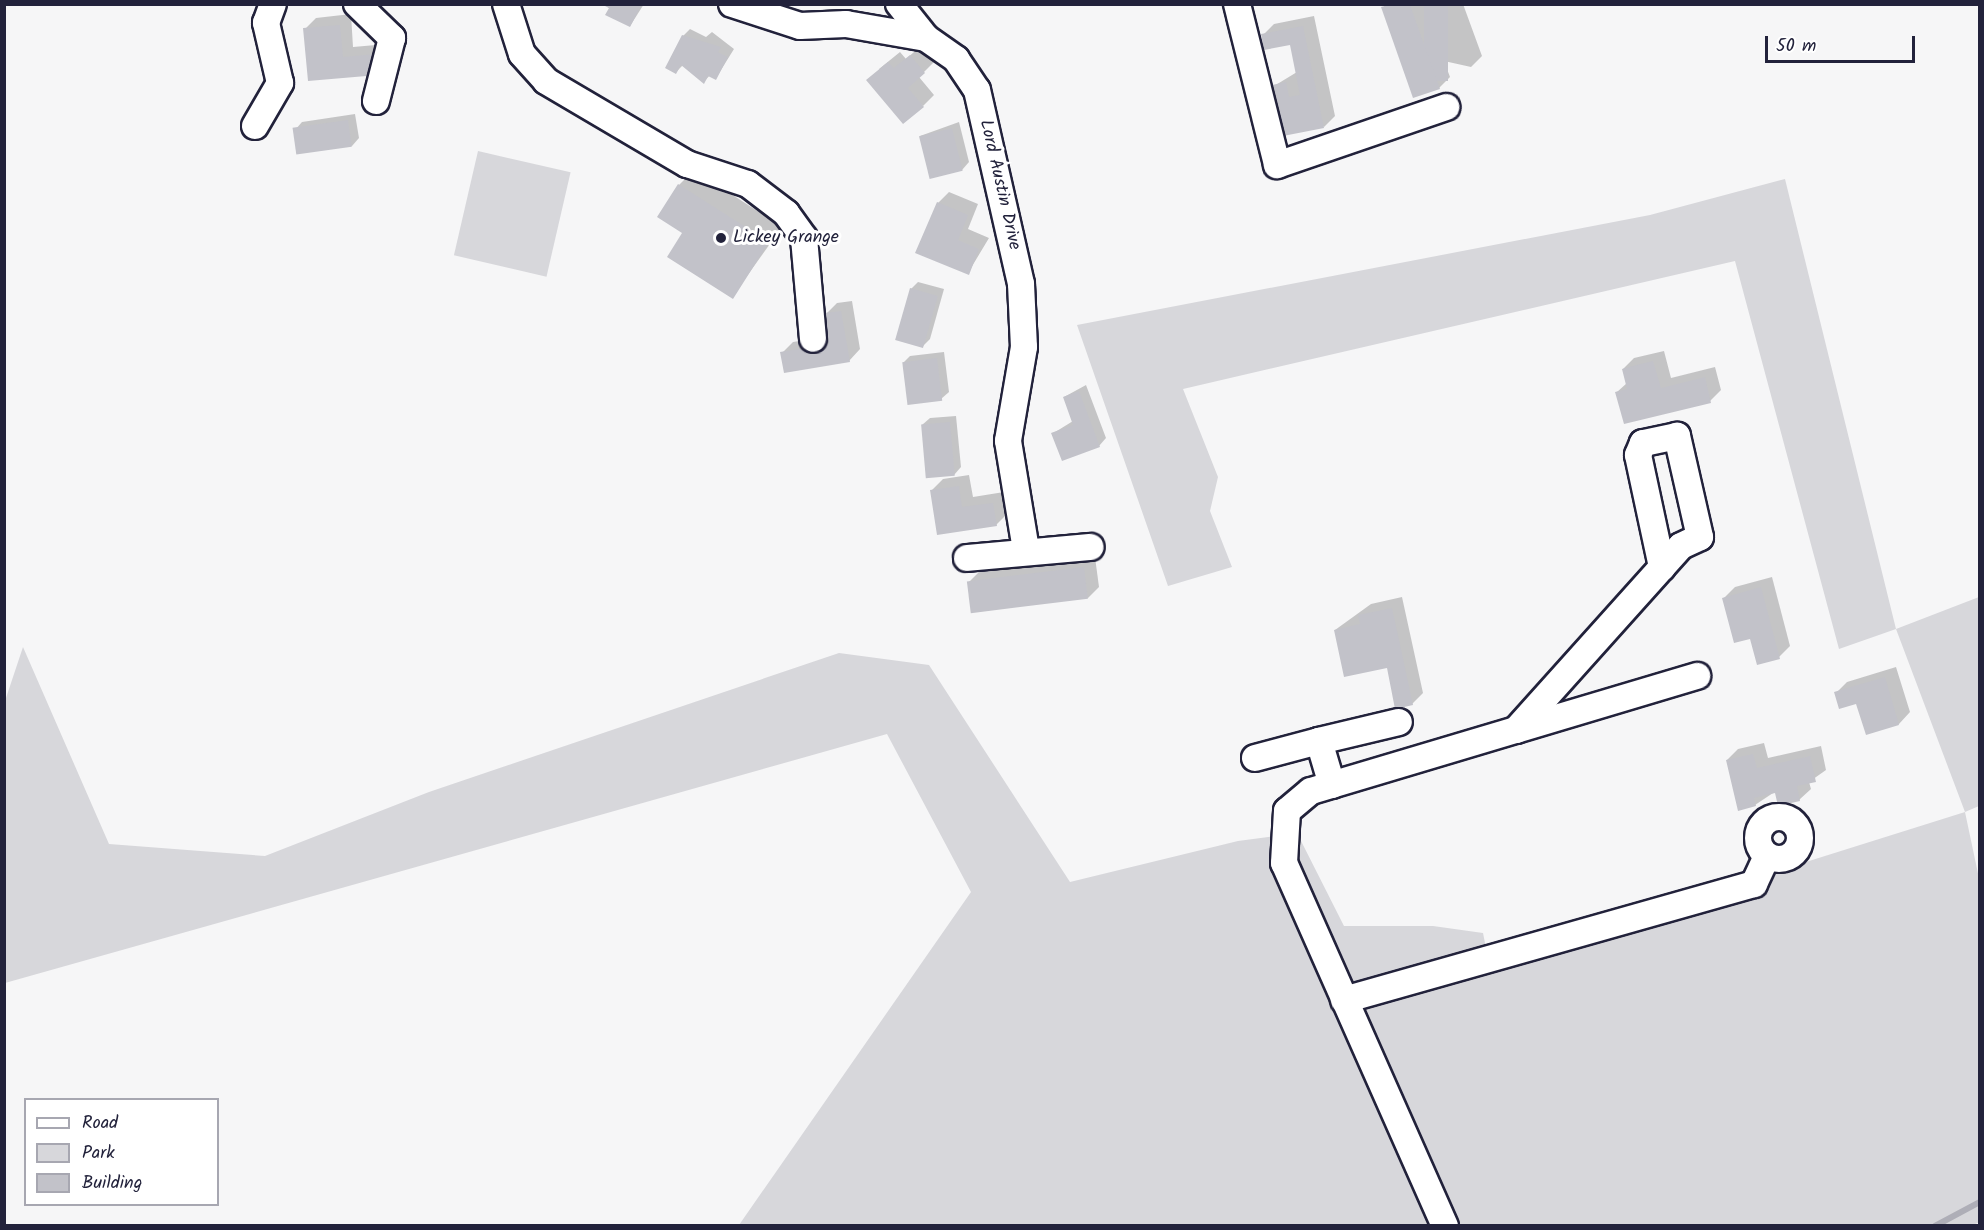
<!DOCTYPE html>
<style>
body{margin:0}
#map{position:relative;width:1984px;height:1230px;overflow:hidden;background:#f6f6f7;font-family:Kalam,sans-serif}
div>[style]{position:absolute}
.green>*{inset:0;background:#d7d7db;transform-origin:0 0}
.shadow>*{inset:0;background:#0003}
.stream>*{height:6px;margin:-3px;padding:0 3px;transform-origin:3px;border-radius:3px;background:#aeaeb7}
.building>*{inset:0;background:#c2c2c9;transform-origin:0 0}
.roads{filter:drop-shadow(2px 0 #22223b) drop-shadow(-2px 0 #22223b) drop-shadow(0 2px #22223b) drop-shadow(0 -2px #22223b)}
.minor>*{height:26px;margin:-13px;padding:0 13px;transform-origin:13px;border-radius:13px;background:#fff}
.minor>.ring{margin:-13px;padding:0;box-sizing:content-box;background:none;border:26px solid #fff;border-radius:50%}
.dots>*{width:16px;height:16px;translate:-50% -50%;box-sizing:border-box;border:3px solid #fff;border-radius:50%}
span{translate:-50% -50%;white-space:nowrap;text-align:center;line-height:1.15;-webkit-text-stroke:6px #fff;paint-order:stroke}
.street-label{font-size:18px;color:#22223b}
.poi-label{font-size:18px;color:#22223b}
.left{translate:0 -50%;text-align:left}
.frame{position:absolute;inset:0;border:6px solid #22223b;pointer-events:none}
.legend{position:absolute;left:24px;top:1098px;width:195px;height:108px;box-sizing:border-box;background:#fff;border:2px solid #a7a7b1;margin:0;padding:8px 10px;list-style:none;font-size:18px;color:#22223b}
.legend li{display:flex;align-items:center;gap:12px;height:30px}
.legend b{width:30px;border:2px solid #a7a7b1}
.scale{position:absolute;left:1765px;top:36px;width:150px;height:27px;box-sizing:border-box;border:3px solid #22223b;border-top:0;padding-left:8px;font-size:18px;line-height:21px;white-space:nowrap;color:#22223b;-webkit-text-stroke:4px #fff;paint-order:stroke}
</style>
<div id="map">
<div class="green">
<div style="left:478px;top:151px;width:95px;height:107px;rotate:13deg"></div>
<div style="clip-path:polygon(1785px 179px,1896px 629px,1979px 597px,1979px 806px,1965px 812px,1980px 883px,1980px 1222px,1973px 1225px,739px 1225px,971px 892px,887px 734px,5px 983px,5px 701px,23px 647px,109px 844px,265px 856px,429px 792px,839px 653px,929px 665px,1070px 882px,1238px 841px,1297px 833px,1344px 926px,1433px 926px,1483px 933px,1487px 953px,1656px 909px,1965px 812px,1896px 629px,1839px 649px,1735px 261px,1183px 389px,1218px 477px,1210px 511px,1232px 567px,1168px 586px,1077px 325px,1650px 215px)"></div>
</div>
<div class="shadow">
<div style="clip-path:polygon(604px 4px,644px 4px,630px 26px)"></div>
<div style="clip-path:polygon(1386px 4px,1463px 4px,1482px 56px,1471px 67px,1444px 61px,1450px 77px,1439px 88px,1383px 8px)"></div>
<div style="clip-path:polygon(351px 14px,353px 47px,387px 44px,388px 62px,310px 80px,305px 29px,316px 18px)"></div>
<div style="clip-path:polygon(1314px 16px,1335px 116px,1324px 127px,1274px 86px,1297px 72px,1291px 43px,1263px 35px,1274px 24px)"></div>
<div style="clip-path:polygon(690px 29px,706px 37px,712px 32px,734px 49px,716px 78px,710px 75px,704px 82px,683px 65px,676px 72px,683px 36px)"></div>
<div style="clip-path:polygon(922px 45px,935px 61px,919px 77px,934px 95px,923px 106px,879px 69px,900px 52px,906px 59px)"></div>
<div style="clip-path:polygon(355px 114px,359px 138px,352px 146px,295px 130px,302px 122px)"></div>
<div style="clip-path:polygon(959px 122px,969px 162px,962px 170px,920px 136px)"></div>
<div style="clip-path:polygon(694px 170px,782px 227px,732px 297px,684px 233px,679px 185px)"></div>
<div style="clip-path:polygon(949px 192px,978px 204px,968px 229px,989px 238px,968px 273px,938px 203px)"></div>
<div style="clip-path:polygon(918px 282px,944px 289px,930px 339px,923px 346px,911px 289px)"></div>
<div style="clip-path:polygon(852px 301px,860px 349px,849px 361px,782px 353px,793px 342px,829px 336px,826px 314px,837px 303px)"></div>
<div style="clip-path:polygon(1664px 351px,1671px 378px,1715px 367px,1721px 390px,1710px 401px,1617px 392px,1627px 383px,1623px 369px,1634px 358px)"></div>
<div style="clip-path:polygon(944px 352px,949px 392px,941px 399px,903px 363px,910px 356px)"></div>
<div style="clip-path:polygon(1086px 385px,1106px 438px,1099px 446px,1052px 434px,1073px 421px,1064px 397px)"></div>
<div style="clip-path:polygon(956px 416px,961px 467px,954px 475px,922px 425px,930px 418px)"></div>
<div style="clip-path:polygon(969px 475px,973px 497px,1004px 492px,1007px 514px,996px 525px,938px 533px,932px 490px,943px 479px)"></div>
<div style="clip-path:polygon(1095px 557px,1099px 587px,1088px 598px,969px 582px,980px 571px)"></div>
<div style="clip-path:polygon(1772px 577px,1790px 646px,1779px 657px,1751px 638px,1724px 598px,1735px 587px)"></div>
<div style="clip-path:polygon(1402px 597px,1423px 693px,1412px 704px,1388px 666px,1335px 630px,1371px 604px)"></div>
<div style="clip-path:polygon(1896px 667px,1910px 712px,1899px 724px,1867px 733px,1857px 702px,1836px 693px,1847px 682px)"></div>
<div style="clip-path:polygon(1764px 743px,1768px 758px,1821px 746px,1826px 770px,1809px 782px,1811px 789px,1799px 800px,1776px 791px,1755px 805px,1727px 760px,1738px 749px)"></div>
</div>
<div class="stream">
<div style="left:1935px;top:1226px;width:51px;rotate:-28.1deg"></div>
</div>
<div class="building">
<div style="clip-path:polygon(601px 4px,642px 4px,630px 27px,605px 15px,609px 8px)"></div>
<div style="left:1424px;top:4px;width:24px;height:77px"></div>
<div style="clip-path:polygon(1389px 5px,1410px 5px,1440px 89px,1413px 98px,1381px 7px)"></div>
<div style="clip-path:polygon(340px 25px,343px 57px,376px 54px,378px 75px,308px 81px,303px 28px)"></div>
<div style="clip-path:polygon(1303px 26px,1324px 128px,1283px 136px,1272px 85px,1286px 82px,1289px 97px,1300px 95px,1290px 45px,1264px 50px,1261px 34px)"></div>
<div style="clip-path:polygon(682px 35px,721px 47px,718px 52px,728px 57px,716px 80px,708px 76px,704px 84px,681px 65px,676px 74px,665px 68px)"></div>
<div style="clip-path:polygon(910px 55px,925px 73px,908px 88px,924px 107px,903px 124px,866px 80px,888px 62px,894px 68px)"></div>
<div style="left:348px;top:120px;width:27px;height:56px;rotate:82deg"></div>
<div style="left:952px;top:128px;width:44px;height:34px;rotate:76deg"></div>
<div style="clip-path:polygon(678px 184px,769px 242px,733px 299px,667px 257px,682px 233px,657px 217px)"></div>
<div style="clip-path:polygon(937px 202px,968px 215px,958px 240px,979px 249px,969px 275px,915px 253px)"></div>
<div style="left:910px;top:288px;width:29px;height:54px;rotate:16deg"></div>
<div style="clip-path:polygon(841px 311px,850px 362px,784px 373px,780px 352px,829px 344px,824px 313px)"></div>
<div style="left:937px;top:358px;width:43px;height:35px;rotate:83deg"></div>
<div style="clip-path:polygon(1653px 361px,1661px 388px,1705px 377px,1711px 403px,1624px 424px,1615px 392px,1627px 389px,1622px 369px)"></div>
<div style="clip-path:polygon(1079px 391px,1100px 447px,1062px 461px,1051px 433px,1073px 425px,1063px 397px)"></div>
<div style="left:950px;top:422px;width:54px;height:29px;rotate:85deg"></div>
<div style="clip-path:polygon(959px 486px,962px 507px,993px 503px,997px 526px,937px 535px,930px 490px)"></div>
<div style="left:1084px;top:567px;width:32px;height:118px;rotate:83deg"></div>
<div style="clip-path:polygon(1761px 587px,1780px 659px,1757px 665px,1750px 639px,1734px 643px,1722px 598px)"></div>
<div style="clip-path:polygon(1392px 608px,1413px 705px,1395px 709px,1387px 668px,1344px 677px,1334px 630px,1360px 624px,1358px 615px)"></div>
<div style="clip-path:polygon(1885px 677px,1899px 725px,1866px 735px,1856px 704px,1839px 709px,1834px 692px)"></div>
<div style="clip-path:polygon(1753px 754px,1757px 768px,1810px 756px,1816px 782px,1797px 786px,1800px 801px,1778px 806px,1775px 793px,1754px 798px,1756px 806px,1738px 811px,1726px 760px)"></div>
</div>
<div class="roads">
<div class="minor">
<div style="left:357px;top:4px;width:49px;rotate:44.2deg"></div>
<div style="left:392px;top:38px;width:65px;rotate:104.3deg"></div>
<div style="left:506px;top:4px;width:52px;rotate:72.3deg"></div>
<div style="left:522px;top:54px;width:36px;rotate:48deg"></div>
<div style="left:546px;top:81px;width:164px;rotate:30.5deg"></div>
<div style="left:687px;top:164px;width:64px;rotate:18.2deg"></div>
<div style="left:748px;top:184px;width:48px;rotate:37.3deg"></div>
<div style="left:786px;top:213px;width:31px;rotate:54deg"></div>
<div style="left:804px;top:238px;width:101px;rotate:84.9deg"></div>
<div style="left:732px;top:4px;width:71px;rotate:17.9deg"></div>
<div style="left:800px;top:26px;width:46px;rotate:-2.5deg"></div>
<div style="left:846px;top:24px;width:81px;rotate:9.9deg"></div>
<div style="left:926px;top:38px;width:37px;rotate:35deg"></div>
<div style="left:956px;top:59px;width:37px;rotate:56deg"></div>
<div style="left:977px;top:90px;width:199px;rotate:77.2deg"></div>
<div style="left:1021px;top:284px;width:63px;rotate:87.3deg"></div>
<div style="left:1024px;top:347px;width:95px;rotate:99.7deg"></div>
<div style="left:1008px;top:441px;width:110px;rotate:80.6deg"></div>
<div style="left:899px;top:4px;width:43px;rotate:51.5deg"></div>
<div style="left:1237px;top:4px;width:166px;rotate:76deg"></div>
<div style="left:1277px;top:165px;width:179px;rotate:-18.9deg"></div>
<div style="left:255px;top:126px;width:50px;rotate:-59.8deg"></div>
<div style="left:280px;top:83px;width:62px;rotate:-103.1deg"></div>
<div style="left:266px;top:23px;width:20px;rotate:-70deg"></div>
<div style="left:967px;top:558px;width:124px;rotate:-5.1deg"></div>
<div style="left:1519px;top:729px;width:186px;rotate:-16.6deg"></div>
<div style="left:1255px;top:758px;width:66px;rotate:-14.9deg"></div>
<div style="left:1332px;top:785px;width:46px;rotate:-106.5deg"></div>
<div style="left:1319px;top:741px;width:82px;rotate:-13.4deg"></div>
<div class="ring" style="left:1758px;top:817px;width:16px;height:16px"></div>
<div style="left:1344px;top:1000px;width:426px;rotate:-15.8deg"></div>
<div style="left:1754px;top:884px;width:31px;rotate:-65deg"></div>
<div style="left:1445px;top:1226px;width:397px;rotate:-113.9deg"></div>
<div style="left:1284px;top:863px;width:52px;rotate:-86.7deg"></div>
<div style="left:1287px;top:811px;width:31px;rotate:-40deg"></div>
<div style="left:1311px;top:791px;width:214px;rotate:-16.6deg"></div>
<div style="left:1516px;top:730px;width:247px;rotate:-48.1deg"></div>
<div style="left:1681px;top:546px;width:21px;rotate:-25deg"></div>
<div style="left:1700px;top:537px;width:104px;rotate:-102.8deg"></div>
<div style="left:1677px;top:436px;width:35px;rotate:168deg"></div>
<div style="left:1643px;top:443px;width:13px;rotate:113deg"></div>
<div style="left:1638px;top:455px;width:115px;rotate:77.9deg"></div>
</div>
</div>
<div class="dots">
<div style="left:721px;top:238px;background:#22223b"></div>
</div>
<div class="street-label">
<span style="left:999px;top:185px;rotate:77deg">Lord Austin Drive</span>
</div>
<div class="poi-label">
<span class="left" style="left:733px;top:238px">Lickey Grange</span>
</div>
<div class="frame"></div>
<ul class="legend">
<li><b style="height:8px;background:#fff"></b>Road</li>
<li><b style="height:16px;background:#d7d7db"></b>Park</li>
<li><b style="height:16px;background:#c2c2c9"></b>Building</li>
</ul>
<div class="scale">50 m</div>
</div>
